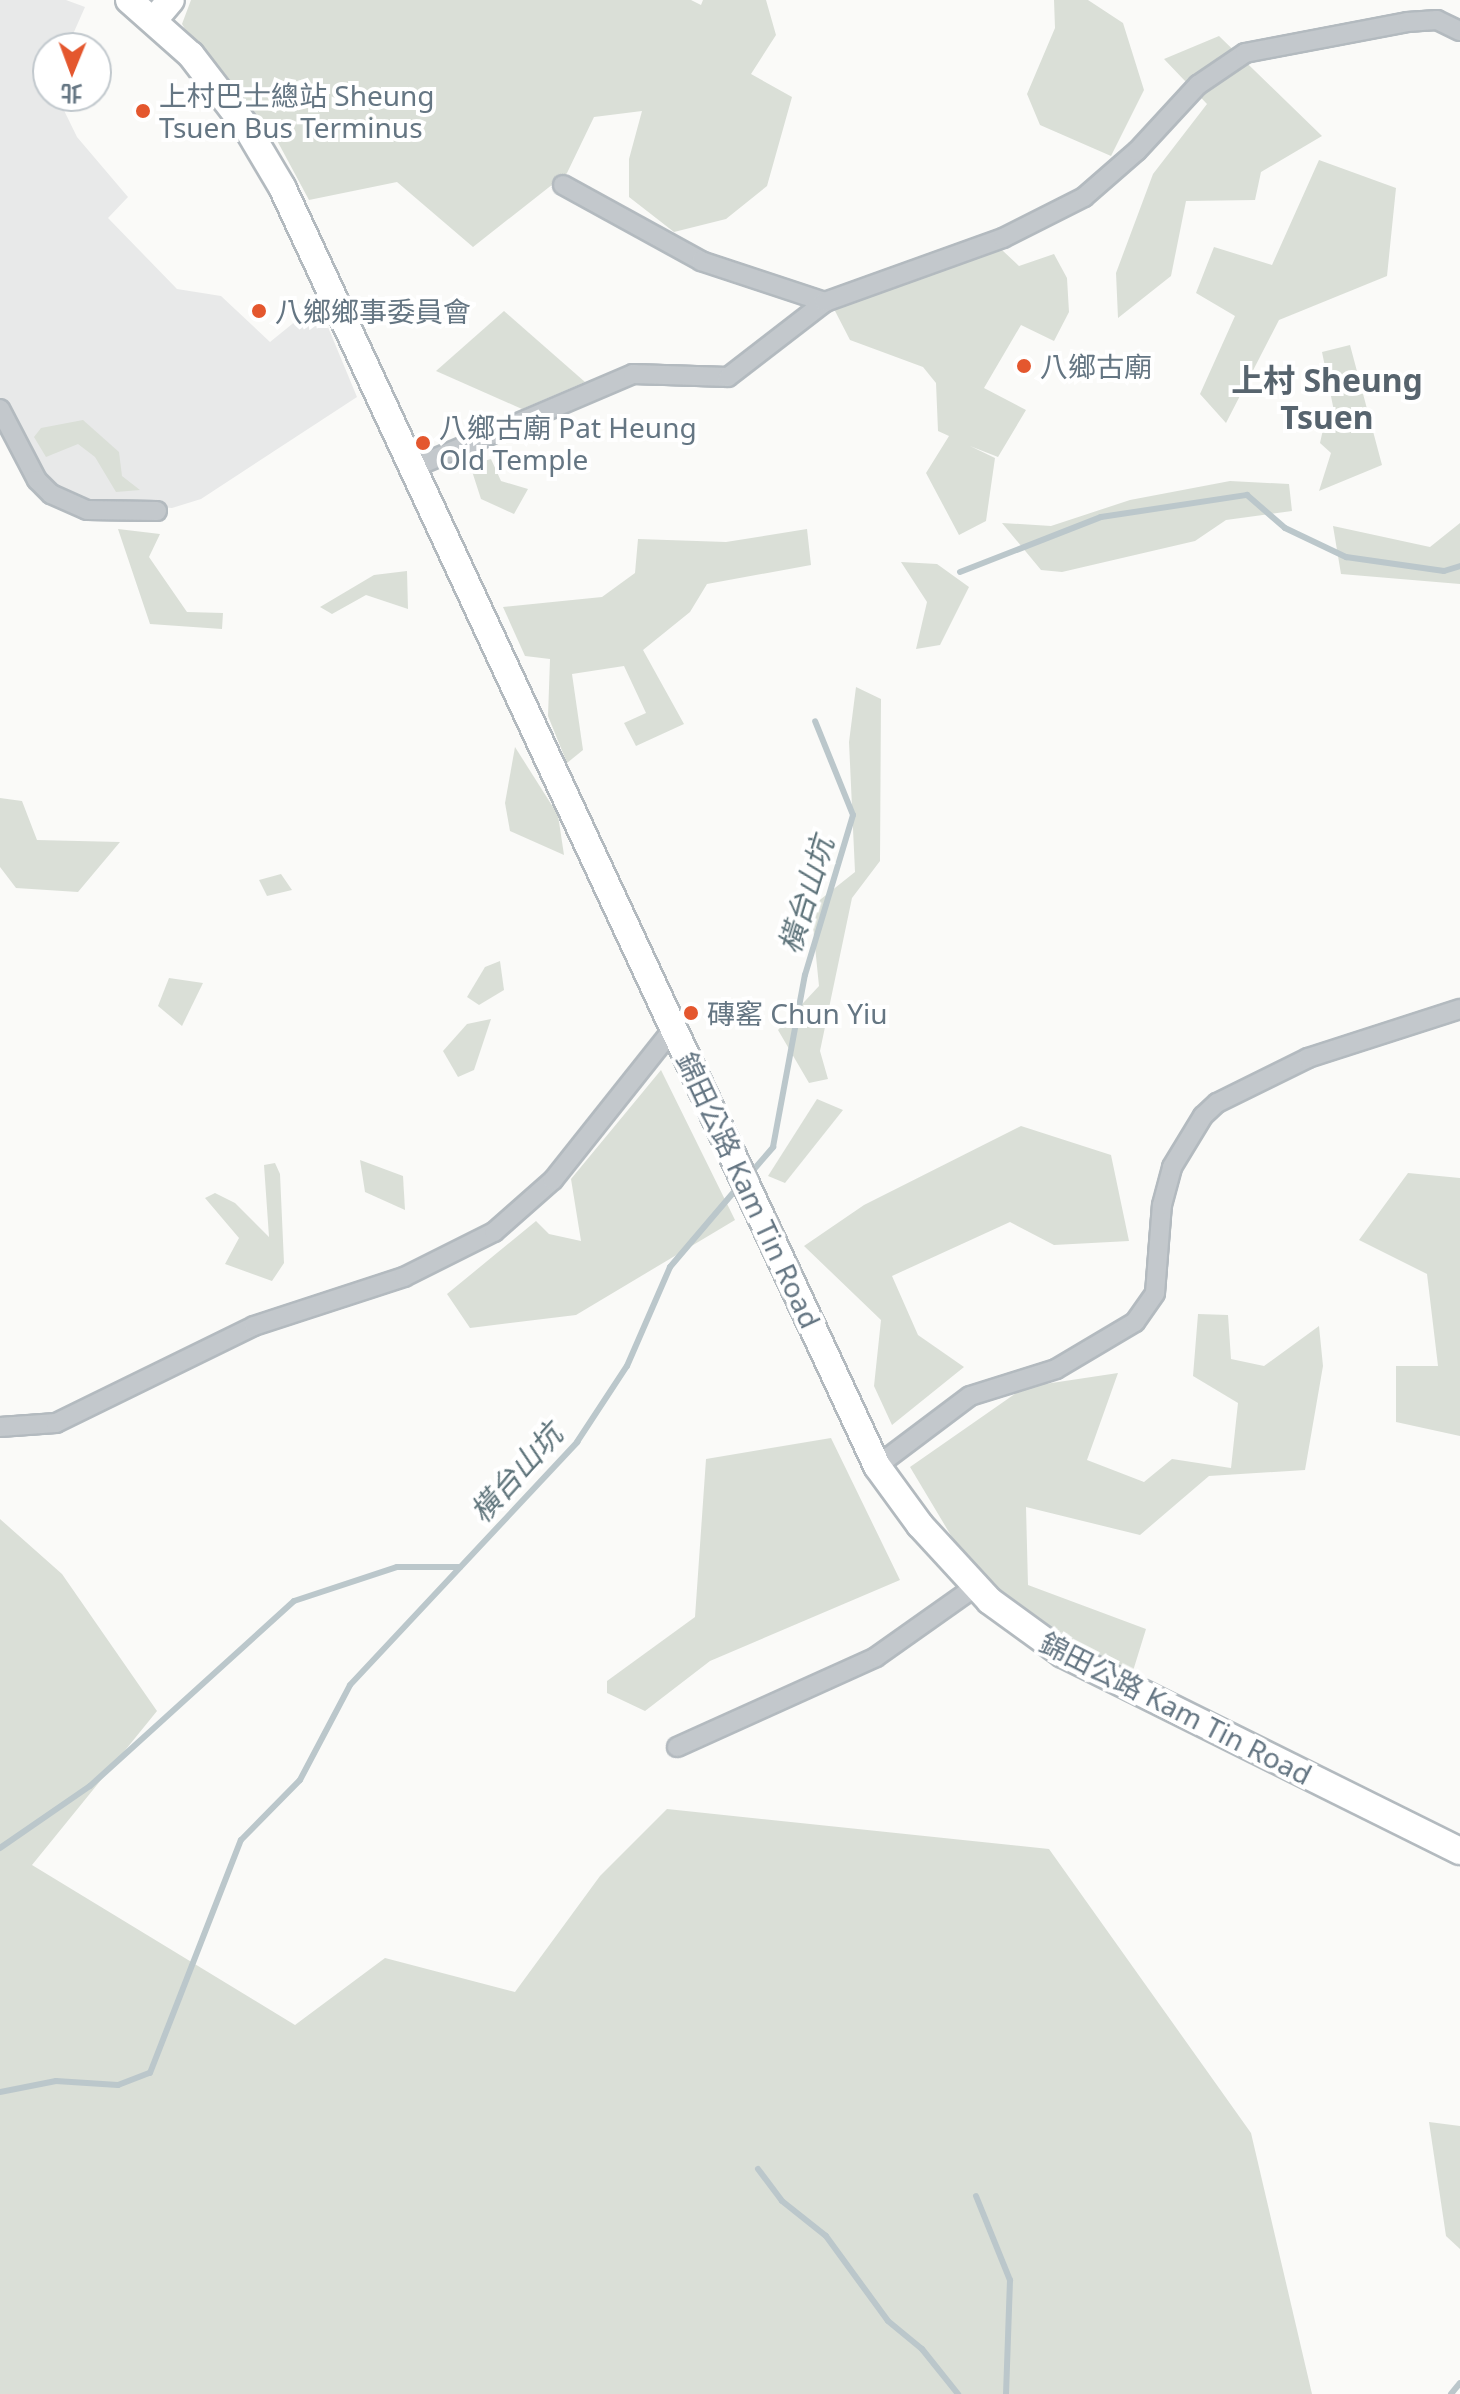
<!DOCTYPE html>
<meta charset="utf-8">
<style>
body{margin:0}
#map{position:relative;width:1460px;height:2394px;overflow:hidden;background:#fafaf8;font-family:"Noto Sans","Noto Sans TC",sans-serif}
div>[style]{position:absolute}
.built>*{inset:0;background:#e8e9e9}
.green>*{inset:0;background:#dadfd7}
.stream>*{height:6px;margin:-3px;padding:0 3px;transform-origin:3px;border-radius:3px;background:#bbc7cb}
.roads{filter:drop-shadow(2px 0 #b3babf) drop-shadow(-2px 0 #b3babf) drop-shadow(0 2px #b3babf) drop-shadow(0 -2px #b3babf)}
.street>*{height:18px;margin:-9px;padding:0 9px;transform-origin:9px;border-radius:9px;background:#c3c8cc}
.secondary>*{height:26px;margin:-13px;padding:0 13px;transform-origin:13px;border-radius:13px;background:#fff}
.dots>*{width:22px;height:22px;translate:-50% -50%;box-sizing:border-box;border:4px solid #fff;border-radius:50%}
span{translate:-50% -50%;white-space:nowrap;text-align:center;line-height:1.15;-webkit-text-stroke:8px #fff;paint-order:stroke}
.poi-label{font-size:28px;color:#657683}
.left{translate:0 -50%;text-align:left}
.street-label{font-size:28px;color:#657683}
.water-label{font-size:30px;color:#60757c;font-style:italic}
.quarter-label{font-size:32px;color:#57646e;font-weight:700}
.north{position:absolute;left:32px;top:32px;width:80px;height:80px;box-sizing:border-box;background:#fff;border:2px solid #c1c8cd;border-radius:50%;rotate:181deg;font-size:22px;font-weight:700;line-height:32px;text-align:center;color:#657683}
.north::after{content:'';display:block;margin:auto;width:28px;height:36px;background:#e4572e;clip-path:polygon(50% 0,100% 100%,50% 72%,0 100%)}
</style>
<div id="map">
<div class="built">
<div style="clip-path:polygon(0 0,66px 0,85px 7px,70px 41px,48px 48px,41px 63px,48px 96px,57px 96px,77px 137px,128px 197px,108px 218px,177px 289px,221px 296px,270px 342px,318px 303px,357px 397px,201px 499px,172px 508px,78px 502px,38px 471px,21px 426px,0 400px)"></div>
</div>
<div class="green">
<div style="clip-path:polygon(191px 0,691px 0,701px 5px,703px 0,766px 0,776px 35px,751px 74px,792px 97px,767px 186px,726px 219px,674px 232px,629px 197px,629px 159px,642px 111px,594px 117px,567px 173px,473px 247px,397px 182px,309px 200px,266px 120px,246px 121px,192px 41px,182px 24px)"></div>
<div style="clip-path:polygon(1054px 0,1088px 0,1123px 23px,1144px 90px,1111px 156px,1040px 125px,1027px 94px,1055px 28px)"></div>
<div style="clip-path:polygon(1219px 36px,1322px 136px,1261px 172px,1255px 200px,1186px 201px,1171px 276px,1118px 318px,1116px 273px,1153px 174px,1207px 104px,1164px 59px)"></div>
<div style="clip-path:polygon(1319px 160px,1396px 188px,1387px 276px,1279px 320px,1226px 423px,1200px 394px,1235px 316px,1196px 293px,1214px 247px,1272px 265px)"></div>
<div style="clip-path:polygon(1002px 250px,1019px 266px,1054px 254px,1067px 278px,1069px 312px,1054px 341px,1021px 325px,984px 388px,1026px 410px,998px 457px,970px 446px,995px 458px,986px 521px,959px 535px,926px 473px,949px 436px,938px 431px,936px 383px,923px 367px,850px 340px,834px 309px)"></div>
<div style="clip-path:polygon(504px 311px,585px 382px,522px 409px,436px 371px)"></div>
<div style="clip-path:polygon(1350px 345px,1382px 465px,1319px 491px,1331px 453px,1320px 443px,1326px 416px,1335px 416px,1322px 352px)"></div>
<div style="clip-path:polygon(83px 420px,119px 452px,122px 476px,140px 490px,116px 492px,95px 457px,78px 444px,46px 457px,34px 437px,41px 428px)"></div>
<div style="clip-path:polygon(491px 459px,501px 481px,528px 489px,514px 514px,481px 499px,470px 465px)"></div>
<div style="clip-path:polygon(1230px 481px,1289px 484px,1292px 511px,1226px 520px,1195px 541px,1062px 572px,1041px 570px,1002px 523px,1051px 526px,1130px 500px)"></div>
<div style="clip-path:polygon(1460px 523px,1460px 584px,1341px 574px,1333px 526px,1430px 547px)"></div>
<div style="clip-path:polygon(118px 529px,160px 534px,149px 557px,187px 612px,223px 613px,222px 629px,150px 624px)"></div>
<div style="clip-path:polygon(807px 529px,811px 565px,707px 584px,690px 612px,643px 650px,684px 724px,636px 746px,624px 723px,646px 713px,624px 666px,572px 674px,583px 750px,567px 763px,548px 716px,550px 659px,525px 656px,503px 607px,602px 597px,635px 573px,638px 539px,726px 542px)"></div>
<div style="clip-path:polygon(901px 562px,937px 564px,969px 587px,940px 645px,916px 649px,927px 602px)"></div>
<div style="clip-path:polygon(407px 571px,408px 609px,366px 595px,332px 614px,320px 607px,374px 575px)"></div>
<div style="clip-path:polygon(856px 687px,881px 699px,880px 861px,852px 898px,820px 1051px,828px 1079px,809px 1083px,778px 1030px,819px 986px,811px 907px,855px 872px,849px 742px)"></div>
<div style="clip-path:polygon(515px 747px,558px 815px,564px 855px,510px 831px,505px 803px)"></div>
<div style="clip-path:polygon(0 798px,22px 801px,37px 840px,120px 842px,78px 892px,16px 888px,0 867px)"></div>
<div style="clip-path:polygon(281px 874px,292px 890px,267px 896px,259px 880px)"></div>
<div style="clip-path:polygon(500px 961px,504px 990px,479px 1005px,467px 997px,485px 967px)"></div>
<div style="clip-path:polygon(169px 978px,203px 983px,182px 1026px,158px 1006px)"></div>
<div style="clip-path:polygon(491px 1019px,474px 1070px,458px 1077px,443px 1051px,467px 1024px)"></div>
<div style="clip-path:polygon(661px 1070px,735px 1220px,576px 1315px,470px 1328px,447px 1294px,536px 1221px,549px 1234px,581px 1241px,571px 1179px)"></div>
<div style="clip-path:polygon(817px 1099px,843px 1110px,785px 1183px,768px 1176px)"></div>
<div style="clip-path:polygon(1021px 1126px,1111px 1155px,1129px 1241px,1054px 1245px,1010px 1222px,892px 1276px,918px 1335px,964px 1367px,892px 1425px,874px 1386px,881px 1320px,804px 1246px,864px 1205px)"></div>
<div style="clip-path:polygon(360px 1160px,403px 1176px,405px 1210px,365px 1192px)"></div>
<div style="clip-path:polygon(275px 1163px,280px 1174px,284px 1263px,272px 1281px,225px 1264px,239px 1238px,205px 1198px,215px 1193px,235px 1203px,269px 1237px,264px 1165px)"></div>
<div style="clip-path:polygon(1408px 1173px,1460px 1178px,1460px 1436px,1396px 1422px,1396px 1366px,1438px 1366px,1427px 1274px,1359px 1240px)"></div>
<div style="clip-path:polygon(1198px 1314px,1228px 1315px,1231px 1359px,1264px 1366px,1319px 1326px,1323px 1366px,1305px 1470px,1209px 1476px,1140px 1535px,1026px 1507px,1028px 1585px,1146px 1629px,1133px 1671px,1053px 1653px,974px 1574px,910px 1467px,1025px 1387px,1118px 1373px,1087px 1460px,1144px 1482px,1172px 1459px,1231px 1468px,1238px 1403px,1193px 1376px)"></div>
<div style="clip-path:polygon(831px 1438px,900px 1580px,710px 1661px,645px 1711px,607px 1693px,607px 1681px,695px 1617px,706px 1459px)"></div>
<div style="clip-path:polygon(0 1519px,62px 1574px,157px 1711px,32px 1865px,295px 2025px,385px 1958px,515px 1992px,600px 1876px,667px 1809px,1049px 1849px,1251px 2133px,1312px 2394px,0 2394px)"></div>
<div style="clip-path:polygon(1429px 2122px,1460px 2126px,1460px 2249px,1446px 2236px)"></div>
</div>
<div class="stream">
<div style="left:960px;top:572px;width:151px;rotate:-21.3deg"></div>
<div style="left:1101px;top:517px;width:148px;rotate:-8.6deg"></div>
<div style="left:1247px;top:495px;width:50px;rotate:41deg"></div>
<div style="left:1285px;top:528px;width:68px;rotate:25.4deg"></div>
<div style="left:1346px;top:557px;width:99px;rotate:8.1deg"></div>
<div style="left:1444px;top:571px;width:17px;rotate:-17deg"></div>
<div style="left:749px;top:1175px;width:37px;rotate:-49deg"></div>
<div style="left:773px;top:1147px;width:175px;rotate:-79.5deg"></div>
<div style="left:805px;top:975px;width:167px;rotate:-73.3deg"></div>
<div style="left:853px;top:815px;width:101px;rotate:-112deg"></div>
<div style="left:0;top:1848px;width:109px;rotate:-34.6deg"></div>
<div style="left:90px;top:1786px;width:275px;rotate:-42.2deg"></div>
<div style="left:294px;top:1601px;width:108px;rotate:-18.3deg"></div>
<div style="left:397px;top:1567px;width:63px"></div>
<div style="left:0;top:2092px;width:57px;rotate:-11.1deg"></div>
<div style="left:56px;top:2081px;width:62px;rotate:3.7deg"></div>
<div style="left:118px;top:2085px;width:34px;rotate:-21deg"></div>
<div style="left:150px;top:2073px;width:250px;rotate:-68.7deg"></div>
<div style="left:241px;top:1840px;width:84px;rotate:-45.5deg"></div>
<div style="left:300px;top:1780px;width:107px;rotate:-62.2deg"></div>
<div style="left:350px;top:1685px;width:333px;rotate:-46.9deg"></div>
<div style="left:577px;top:1442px;width:91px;rotate:-56.7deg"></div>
<div style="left:627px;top:1366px;width:108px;rotate:-66.5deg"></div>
<div style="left:670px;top:1267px;width:106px;rotate:-49.6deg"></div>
<div style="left:758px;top:2169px;width:40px;rotate:53deg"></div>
<div style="left:782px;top:2201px;width:56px;rotate:38.5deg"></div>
<div style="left:826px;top:2236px;width:105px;rotate:53.9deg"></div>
<div style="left:888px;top:2321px;width:44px;rotate:39.5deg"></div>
<div style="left:922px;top:2349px;width:58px;rotate:51.3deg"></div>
<div style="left:976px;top:2196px;width:91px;rotate:68deg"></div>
<div style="left:1010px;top:2280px;width:114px;rotate:92deg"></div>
<div style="left:1451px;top:2394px;width:14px;rotate:-51deg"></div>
</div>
<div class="roads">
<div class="street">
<div style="left:563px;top:185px;width:158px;rotate:28.8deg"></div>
<div style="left:701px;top:261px;width:131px;rotate:18.3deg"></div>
<div style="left:0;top:409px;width:80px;rotate:62.5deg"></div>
<div style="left:37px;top:480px;width:20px;rotate:45deg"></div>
<div style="left:51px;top:494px;width:39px;rotate:24deg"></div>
<div style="left:87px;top:510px;width:70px;rotate:0.8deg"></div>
<div style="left:415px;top:467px;width:237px;rotate:-23.1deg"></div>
<div style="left:633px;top:374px;width:95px;rotate:1.8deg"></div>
<div style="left:728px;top:377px;width:123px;rotate:-37.7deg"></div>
<div style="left:825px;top:302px;width:189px;rotate:-19.8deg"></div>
<div style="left:1003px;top:238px;width:91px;rotate:-26.8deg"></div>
<div style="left:1084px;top:197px;width:70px;rotate:-41deg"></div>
<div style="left:1137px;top:151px;width:90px;rotate:-47.3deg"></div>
<div style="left:1198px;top:85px;width:57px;rotate:-34.2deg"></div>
<div style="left:1245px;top:53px;width:165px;rotate:-10.8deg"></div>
<div style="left:1407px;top:22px;width:30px;rotate:-4deg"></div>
<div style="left:1437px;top:20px;width:25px;rotate:26deg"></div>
<div style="left:0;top:1427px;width:56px;rotate:-4.1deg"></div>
<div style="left:56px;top:1423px;width:220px;rotate:-26.1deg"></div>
<div style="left:254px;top:1326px;width:158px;rotate:-18.1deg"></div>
<div style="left:404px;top:1277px;width:101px;rotate:-26.6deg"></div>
<div style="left:494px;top:1232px;width:79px;rotate:-41.4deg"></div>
<div style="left:553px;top:1180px;width:193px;rotate:-51.5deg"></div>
<div style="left:877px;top:1466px;width:116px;rotate:-37deg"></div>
<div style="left:970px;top:1396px;width:90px;rotate:-17.4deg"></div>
<div style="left:1056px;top:1369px;width:92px;rotate:-30.7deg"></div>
<div style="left:1135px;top:1322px;width:35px;rotate:-55deg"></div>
<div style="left:1155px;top:1293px;width:88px;rotate:-85.5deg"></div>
<div style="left:1162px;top:1205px;width:39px;rotate:-75deg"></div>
<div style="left:1172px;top:1167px;width:60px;rotate:-58.7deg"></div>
<div style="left:1203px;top:1116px;width:19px;rotate:-43deg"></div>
<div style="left:1217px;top:1103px;width:102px;rotate:-26.3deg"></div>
<div style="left:1308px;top:1058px;width:160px;rotate:-17.9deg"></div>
<div style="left:677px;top:1747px;width:218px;rotate:-24.3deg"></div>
<div style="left:876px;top:1657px;width:121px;rotate:-35.3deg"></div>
</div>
<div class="secondary">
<div style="left:129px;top:0;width:83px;rotate:41.6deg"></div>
<div style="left:191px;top:55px;width:92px;rotate:52.5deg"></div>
<div style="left:247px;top:128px;width:69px;rotate:59.3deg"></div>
<div style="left:282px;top:187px;width:1411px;rotate:65.05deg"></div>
<div style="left:877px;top:1466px;width:73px;rotate:53.9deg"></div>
<div style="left:920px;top:1525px;width:103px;rotate:47.4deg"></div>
<div style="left:990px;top:1601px;width:90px;rotate:36deg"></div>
<div style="left:1063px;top:1654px;width:443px;rotate:26.4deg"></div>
<div style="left:154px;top:20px;width:26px;rotate:-50deg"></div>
</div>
</div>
<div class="dots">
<div style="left:143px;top:111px;background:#e4572e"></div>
<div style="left:259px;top:311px;background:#e4572e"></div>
<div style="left:1024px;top:366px;background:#e4572e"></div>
<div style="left:423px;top:443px;background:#e4572e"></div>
<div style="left:691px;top:1013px;background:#e4572e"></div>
</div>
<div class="poi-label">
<span class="left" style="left:159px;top:111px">上村巴士總站 Sheung<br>Tsuen Bus Terminus</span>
<span class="left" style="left:275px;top:311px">八鄉鄉事委員會</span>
<span class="left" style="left:1040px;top:366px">八鄉古廟</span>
<span class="left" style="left:439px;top:443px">八鄉古廟 Pat Heung<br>Old Temple</span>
<span class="left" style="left:707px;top:1013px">磚窰 Chun Yiu</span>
</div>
<div class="street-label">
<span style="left:749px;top:1190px;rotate:65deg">錦田公路 Kam Tin Road</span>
<span style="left:1176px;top:1708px;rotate:27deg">錦田公路 Kam Tin Road</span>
</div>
<div class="water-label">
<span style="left:806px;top:895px;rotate:-73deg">橫台山坑</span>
<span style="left:516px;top:1473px;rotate:-48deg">橫台山坑</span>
</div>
<div class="quarter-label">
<span style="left:1327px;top:399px">上村 Sheung<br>Tsuen</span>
</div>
<div class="north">北</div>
</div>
